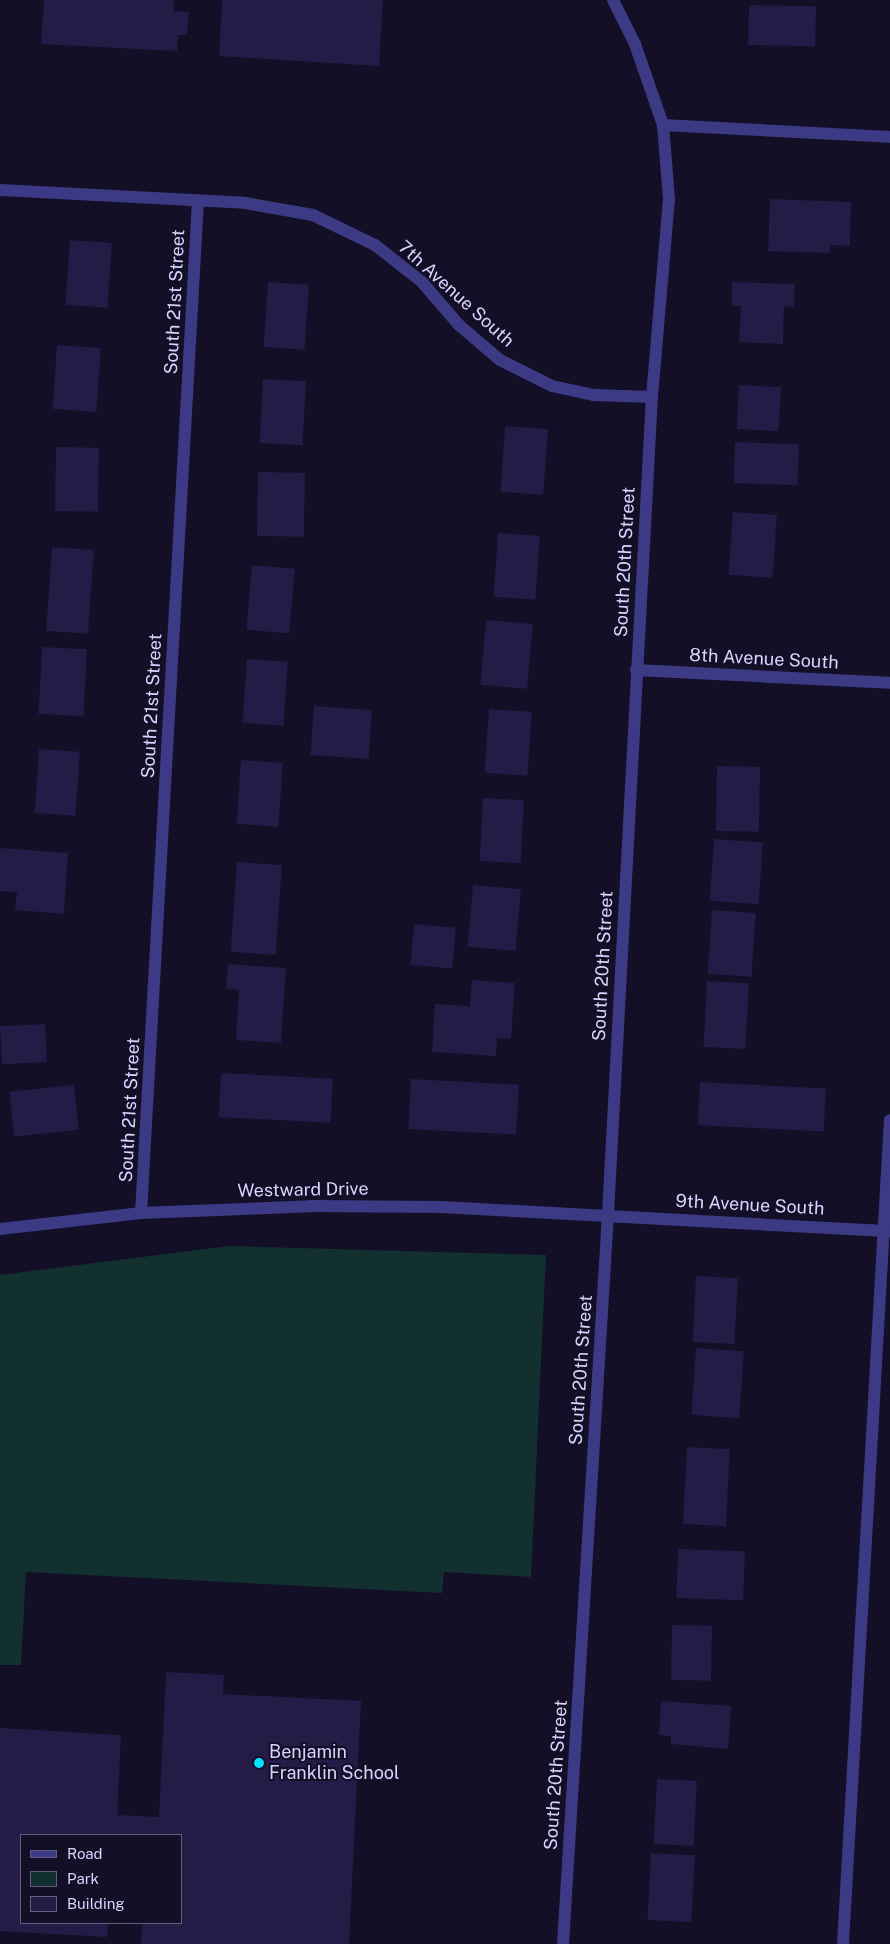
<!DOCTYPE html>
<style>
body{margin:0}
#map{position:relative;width:890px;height:1944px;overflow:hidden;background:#130f26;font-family:"Public Sans",sans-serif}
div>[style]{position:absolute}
.green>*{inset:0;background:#12302f}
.building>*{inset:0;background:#241b47;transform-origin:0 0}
.minor>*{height:12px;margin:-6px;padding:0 6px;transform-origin:6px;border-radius:6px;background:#3d3a85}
.dots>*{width:14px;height:14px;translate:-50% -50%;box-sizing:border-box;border:2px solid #130f26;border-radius:50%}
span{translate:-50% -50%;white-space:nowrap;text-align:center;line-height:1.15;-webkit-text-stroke:4px #130f26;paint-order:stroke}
.street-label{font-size:18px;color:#d9d4ff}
.poi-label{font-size:18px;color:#d9d4ff}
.left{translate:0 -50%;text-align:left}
.legend{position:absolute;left:20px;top:1834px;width:162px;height:90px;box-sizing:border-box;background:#130f26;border:1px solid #625e7d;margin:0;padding:6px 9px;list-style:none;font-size:15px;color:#d9d4ff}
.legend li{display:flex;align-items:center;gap:10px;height:25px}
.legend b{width:25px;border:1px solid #625e7d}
</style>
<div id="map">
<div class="green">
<div style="clip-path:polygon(229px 1246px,546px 1255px,531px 1577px,444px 1572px,442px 1593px,26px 1572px,21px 1665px,0 1665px,0 1275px)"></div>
</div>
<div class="building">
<div style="clip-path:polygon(44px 0,174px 0,173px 11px,189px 12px,187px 35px,178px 35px,177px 51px,41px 44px)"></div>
<div style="clip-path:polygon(222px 0,383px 0,379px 66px,219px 56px)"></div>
<div style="left:749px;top:5px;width:67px;height:40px;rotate:1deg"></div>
<div style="clip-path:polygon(770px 199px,851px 202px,850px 246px,830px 245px,830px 253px,768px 251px)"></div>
<div style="left:70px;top:240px;width:42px;height:65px;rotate:4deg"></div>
<div style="left:268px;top:282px;width:41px;height:65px;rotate:4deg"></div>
<div style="clip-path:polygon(732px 282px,795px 284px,794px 307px,784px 306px,783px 344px,739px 342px,741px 306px,732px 306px)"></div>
<div style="left:57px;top:345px;width:44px;height:64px;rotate:4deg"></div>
<div style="left:263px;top:379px;width:43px;height:64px;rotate:3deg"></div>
<div style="left:739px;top:385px;width:42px;height:44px;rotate:3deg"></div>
<div style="left:505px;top:426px;width:43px;height:66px;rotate:4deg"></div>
<div style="left:735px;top:442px;width:64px;height:41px;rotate:2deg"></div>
<div style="left:56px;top:447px;width:43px;height:64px;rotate:1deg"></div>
<div style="left:258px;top:472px;width:47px;height:64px;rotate:1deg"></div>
<div style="left:733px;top:512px;width:44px;height:63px;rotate:4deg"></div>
<div style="left:498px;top:533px;width:42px;height:64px;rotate:4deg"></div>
<div style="left:52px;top:547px;width:42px;height:84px;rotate:4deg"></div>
<div style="left:252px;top:565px;width:43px;height:65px;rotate:5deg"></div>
<div style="left:486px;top:620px;width:47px;height:65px;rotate:5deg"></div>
<div style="left:42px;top:647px;width:45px;height:67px;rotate:3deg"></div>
<div style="left:247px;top:659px;width:41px;height:64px;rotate:4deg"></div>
<div style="left:314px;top:706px;width:58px;height:49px;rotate:4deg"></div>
<div style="left:489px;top:709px;width:43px;height:64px;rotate:4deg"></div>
<div style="left:39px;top:749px;width:41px;height:64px;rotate:4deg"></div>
<div style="left:241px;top:760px;width:42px;height:64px;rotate:4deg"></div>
<div style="left:717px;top:766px;width:43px;height:65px;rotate:1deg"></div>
<div style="left:483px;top:798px;width:41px;height:63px;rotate:3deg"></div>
<div style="left:714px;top:839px;width:49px;height:62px;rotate:4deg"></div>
<div style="clip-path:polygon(0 848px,68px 853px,64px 914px,15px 910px,17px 892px,0 891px)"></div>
<div style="left:237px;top:862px;width:45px;height:90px;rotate:4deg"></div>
<div style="left:473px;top:885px;width:48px;height:62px;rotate:5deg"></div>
<div style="left:712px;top:910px;width:44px;height:64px;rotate:4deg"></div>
<div style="left:414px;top:924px;width:42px;height:41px;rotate:5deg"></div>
<div style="clip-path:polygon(228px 964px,286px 968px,281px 1043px,236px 1040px,239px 990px,226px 989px)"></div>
<div style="clip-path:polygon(472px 980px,515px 983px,511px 1039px,497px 1038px,496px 1056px,432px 1052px,435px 1004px,470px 1006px)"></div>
<div style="left:707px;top:981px;width:42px;height:66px;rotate:3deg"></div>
<div style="left:45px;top:1024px;width:38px;height:45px;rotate:87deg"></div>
<div style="left:221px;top:1073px;width:112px;height:44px;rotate:3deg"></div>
<div style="left:411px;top:1079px;width:108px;height:50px;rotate:3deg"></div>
<div style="left:700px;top:1082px;width:126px;height:43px;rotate:3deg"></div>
<div style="left:74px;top:1085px;width:45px;height:65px;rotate:84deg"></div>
<div style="left:696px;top:1276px;width:42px;height:66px;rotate:3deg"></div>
<div style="left:696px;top:1348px;width:48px;height:67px;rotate:4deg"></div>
<div style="left:687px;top:1447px;width:43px;height:77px;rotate:3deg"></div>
<div style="left:678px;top:1549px;width:67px;height:49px;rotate:2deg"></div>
<div style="left:672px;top:1625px;width:40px;height:55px;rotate:1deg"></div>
<div style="clip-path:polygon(166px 1672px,224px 1675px,223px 1694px,361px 1701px,349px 1944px,141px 1944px,142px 1923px,181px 1923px,181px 1835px,21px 1835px,21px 1923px,108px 1923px,107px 1937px,0 1931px,0 1728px,121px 1735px,117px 1815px,159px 1817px)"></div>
<div style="clip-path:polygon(661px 1701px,731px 1706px,728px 1749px,671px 1744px,671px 1736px,659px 1735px)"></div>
<div style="left:657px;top:1779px;width:40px;height:65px;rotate:3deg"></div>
<div style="left:651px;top:1853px;width:44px;height:67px;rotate:3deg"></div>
</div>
<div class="minor">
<div style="left:663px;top:125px;width:227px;rotate:3deg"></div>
<div style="left:0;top:190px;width:245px;rotate:3deg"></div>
<div style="left:245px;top:203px;width:69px;rotate:10deg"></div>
<div style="left:313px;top:215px;width:69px;rotate:25.8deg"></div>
<div style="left:375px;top:245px;width:60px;rotate:38.2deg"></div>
<div style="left:422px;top:282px;width:57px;rotate:49.3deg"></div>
<div style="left:459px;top:325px;width:54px;rotate:40.5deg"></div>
<div style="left:500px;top:360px;width:58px;rotate:26.6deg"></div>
<div style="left:552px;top:386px;width:43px;rotate:12.1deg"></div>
<div style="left:594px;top:395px;width:58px;rotate:2deg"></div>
<div style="left:636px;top:670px;width:254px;rotate:2.9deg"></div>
<div style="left:141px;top:1213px;width:1014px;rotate:-86.78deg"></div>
<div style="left:0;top:1229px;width:142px;rotate:-6.5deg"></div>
<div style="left:141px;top:1213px;width:171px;rotate:-2.3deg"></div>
<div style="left:312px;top:1206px;width:129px;rotate:0.4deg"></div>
<div style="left:441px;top:1207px;width:450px;rotate:3.1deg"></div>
<div style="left:563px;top:1944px;width:731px;rotate:-86.47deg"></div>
<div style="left:608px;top:1214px;width:818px;rotate:-86.92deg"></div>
<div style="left:652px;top:397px;width:199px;rotate:-85.1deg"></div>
<div style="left:669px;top:199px;width:74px;rotate:-94.6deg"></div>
<div style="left:663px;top:125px;width:86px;rotate:-109.1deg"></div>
<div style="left:635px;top:44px;width:49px;rotate:-116.6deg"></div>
<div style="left:843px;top:1944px;width:825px;rotate:-86.74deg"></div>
</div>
<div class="dots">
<div style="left:259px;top:1763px;background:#00e5ff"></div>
</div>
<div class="street-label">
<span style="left:456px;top:294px;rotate:42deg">7th Avenue South</span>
<span style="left:175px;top:302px;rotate:-87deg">South 21st Street</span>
<span style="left:625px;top:562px;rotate:-87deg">South 20th Street</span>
<span style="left:764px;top:659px;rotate:3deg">8th Avenue South</span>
<span style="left:152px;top:706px;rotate:-87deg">South 21st Street</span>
<span style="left:603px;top:966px;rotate:-87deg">South 20th Street</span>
<span style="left:130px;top:1110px;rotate:-87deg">South 21st Street</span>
<span style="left:303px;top:1190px;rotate:-1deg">Westward Drive</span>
<span style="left:750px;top:1205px;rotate:3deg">9th Avenue South</span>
<span style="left:581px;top:1370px;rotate:-86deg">South 20th Street</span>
<span style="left:556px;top:1775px;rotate:-86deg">South 20th Street</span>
</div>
<div class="poi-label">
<span class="left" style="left:269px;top:1763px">Benjamin<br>Franklin School</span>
</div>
<ul class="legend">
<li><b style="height:6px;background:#3d3a85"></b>Road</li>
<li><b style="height:14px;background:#12302f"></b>Park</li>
<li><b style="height:14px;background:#241b47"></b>Building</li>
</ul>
</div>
